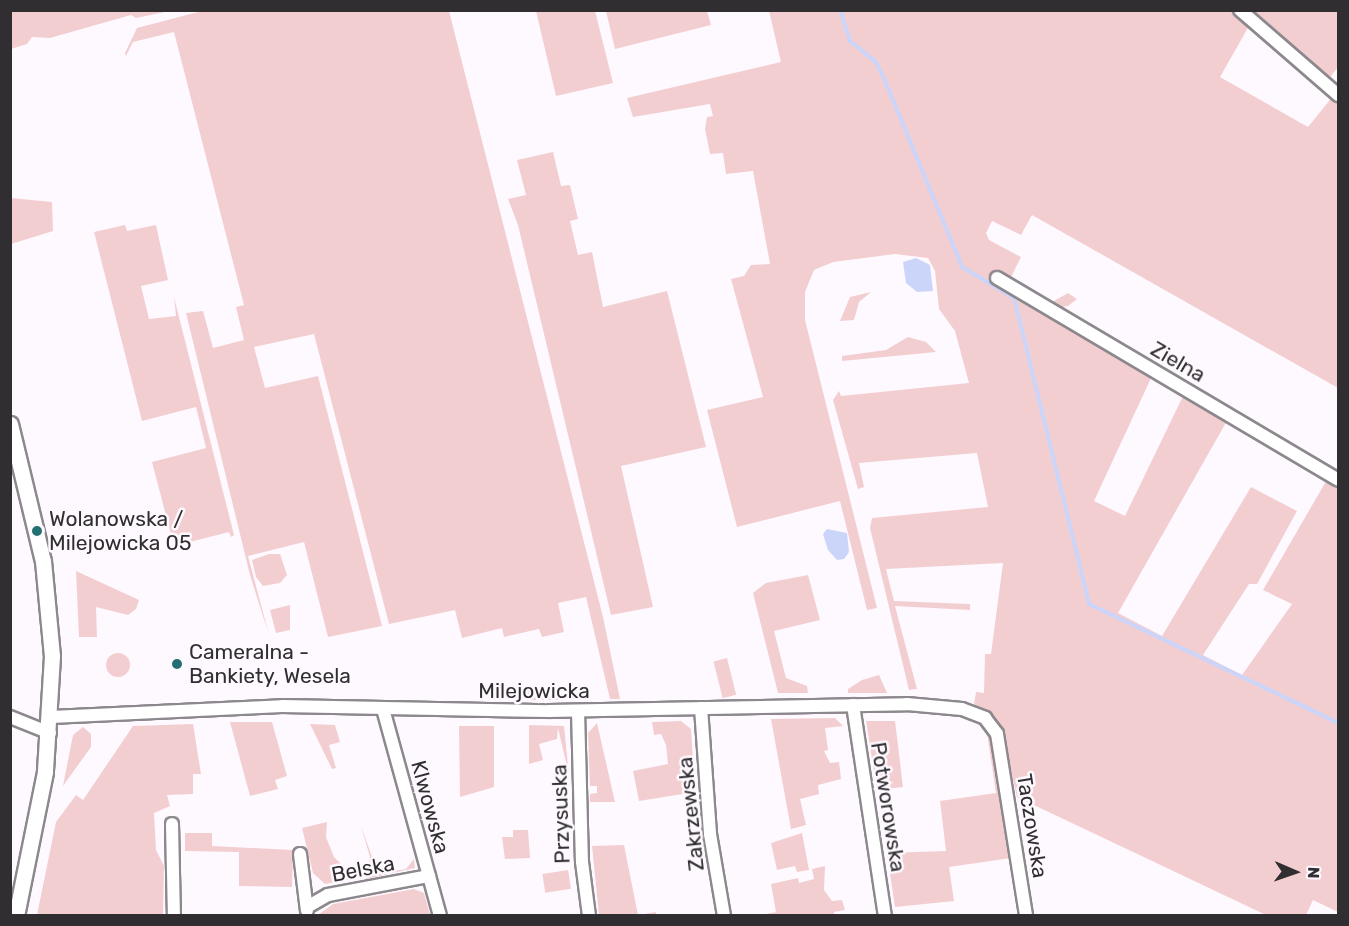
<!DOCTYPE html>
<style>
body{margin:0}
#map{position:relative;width:1349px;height:926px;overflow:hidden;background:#fef9ff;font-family:Rubik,sans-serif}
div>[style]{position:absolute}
.green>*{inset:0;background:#f3ced1;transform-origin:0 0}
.round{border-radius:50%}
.water>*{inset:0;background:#cbd5fa}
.stream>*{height:4px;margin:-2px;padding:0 2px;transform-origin:2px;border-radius:2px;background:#cbd5fa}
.roads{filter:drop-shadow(2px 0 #8c888d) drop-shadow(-2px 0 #8c888d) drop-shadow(0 2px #8c888d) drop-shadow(0 -2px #8c888d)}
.minor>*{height:12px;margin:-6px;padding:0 6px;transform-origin:6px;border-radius:6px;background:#fff}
.tertiary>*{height:15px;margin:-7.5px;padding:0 7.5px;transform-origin:7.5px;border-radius:7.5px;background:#fff}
.dots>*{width:16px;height:16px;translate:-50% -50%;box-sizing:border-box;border:3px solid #fef9ff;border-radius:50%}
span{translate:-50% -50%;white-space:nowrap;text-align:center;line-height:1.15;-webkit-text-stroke:5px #fef9ff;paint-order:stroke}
.street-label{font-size:21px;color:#302e30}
.poi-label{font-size:21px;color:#302e30}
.left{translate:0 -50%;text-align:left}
.frame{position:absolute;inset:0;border:12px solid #302e30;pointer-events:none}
.north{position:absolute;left:1265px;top:842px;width:60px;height:60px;-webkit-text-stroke:4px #fef9ff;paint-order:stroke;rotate:92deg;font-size:16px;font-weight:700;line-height:24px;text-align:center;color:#302e30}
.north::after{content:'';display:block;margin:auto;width:21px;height:27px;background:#302e30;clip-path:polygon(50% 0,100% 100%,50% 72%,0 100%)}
</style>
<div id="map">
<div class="green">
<div style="clip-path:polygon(11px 10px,170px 10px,170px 11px,136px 18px,131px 15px,50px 38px,32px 37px,27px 44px,11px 49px)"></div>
<div style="clip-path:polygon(202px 11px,449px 11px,603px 617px,620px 699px,610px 699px,586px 597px,558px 603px,564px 632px,542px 637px,539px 629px,504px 637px,502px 628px,462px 638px,455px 610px,389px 624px,314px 334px,254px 347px,265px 388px,318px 376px,382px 626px,328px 637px,304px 542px,248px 556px,269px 635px,250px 575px,186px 313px,203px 311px,213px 348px,244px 340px,236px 307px,244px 305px,174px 32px,133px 42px,126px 56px,125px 53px,137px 28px)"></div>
<div style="clip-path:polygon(536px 11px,595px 11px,613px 83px,556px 96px)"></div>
<div style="clip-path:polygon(606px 11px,707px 11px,711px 25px,615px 49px)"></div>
<div style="clip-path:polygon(769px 11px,1338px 11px,1338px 67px,1327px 81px,1249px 26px,1220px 77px,1308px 127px,1333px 96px,1338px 94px,1338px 388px,1032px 215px,1021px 235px,992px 221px,986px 233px,989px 240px,1021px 257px,1011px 277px,1052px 302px,1068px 293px,1077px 299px,1068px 306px,1057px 308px,993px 271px,990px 277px,1084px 338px,1152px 376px,1094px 501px,1125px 516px,1185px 392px,1228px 419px,1118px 613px,1162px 636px,1251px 487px,1297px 511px,1257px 584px,1249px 584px,1203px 655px,1242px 675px,1292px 604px,1263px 590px,1325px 483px,1329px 479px,1338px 483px,1338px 912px,1313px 900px,1306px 915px,1266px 915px,1017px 797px,1004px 738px,990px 716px,974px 704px,976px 692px,984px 693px,985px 654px,991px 654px,1003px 563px,886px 569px,894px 601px,970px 604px,970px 610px,895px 606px,917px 689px,909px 690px,870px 528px,872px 518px,988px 507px,977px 453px,859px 463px,864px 487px,858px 489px,833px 400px,839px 391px,841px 396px,969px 383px,955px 331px,939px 309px,935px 271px,928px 258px,895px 254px,833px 262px,814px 270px,805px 292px,805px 320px,877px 608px,867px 610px,840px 501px,737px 527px,707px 410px,763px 397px,731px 279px,744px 276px,751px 265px,770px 264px,753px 171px,726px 174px,723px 153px,710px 154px,705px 129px,707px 117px,713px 116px,710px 104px,633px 117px,627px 98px,781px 62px)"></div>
<div style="clip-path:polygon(553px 152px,561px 186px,570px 185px,578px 219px,570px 221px,578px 255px,592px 252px,603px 307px,667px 291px,706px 447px,621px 466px,653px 607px,611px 615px,518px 225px,508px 199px,526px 195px,517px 160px)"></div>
<div style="clip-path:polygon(11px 198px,52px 202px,53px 231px,11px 244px)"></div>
<div style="clip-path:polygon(125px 225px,127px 231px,156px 225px,168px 280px,141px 286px,149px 319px,176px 316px,174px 297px,234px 535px,231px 537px,229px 532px,174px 546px,152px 462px,206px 448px,196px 407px,142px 421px,94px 232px)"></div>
<div style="clip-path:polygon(871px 292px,859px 302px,854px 320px,840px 321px,850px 297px)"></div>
<div style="clip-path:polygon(908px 337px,926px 342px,936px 352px,842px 361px,842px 356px,886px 350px)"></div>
<div style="clip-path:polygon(269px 554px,280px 554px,287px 575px,280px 583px,263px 586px,256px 577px,252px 560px)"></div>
<div style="clip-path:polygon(76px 571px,139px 600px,136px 609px,128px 615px,96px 607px,97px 637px,79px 637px)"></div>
<div style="clip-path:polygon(808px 575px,820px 620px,774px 631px,786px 678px,807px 686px,808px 693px,778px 693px,753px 593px,766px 583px)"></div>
<div style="clip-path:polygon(290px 605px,290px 630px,276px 633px,270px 610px)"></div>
<div class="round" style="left:106px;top:653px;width:24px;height:24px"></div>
<div style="left:727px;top:658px;width:38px;height:14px;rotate:76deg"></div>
<div style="clip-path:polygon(879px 675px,887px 693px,848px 693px,848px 689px,862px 680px)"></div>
<div style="clip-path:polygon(554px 686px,558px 700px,527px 700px,526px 690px)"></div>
<div style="clip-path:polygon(835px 718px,843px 726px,825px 728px,828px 750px,824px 751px,830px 763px,839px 762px,841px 779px,818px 785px,819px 794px,800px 799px,806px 825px,791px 829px,771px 719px)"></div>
<div style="clip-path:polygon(681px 721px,691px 729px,695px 792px,639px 801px,633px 771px,668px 764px,666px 745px,661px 734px,654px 735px,652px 722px)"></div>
<div style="clip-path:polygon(866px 721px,895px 721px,903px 787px,877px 790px)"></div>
<div style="clip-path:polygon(230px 722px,272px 722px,287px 776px,275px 780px,278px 789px,250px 796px)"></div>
<div style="clip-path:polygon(597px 723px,615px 802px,590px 802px,590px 794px,597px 793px,597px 786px,590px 786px,588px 733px)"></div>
<div style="clip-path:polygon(193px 724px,201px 774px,193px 774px,193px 794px,167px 795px,170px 806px,154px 813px,156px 850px,164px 866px,163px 915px,37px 915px,56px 822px,76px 795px,83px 800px,133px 726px)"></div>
<div style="clip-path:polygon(310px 724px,335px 725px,340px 742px,329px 745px,336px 768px,332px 769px)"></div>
<div style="clip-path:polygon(529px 725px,564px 726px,569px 775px,558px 728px,557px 739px,539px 744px,543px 760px,529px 764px)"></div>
<div style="clip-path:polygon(459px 726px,494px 726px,494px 787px,460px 797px)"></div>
<div style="clip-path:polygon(83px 727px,91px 734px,91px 747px,63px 786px,73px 735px)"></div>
<div style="clip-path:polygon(987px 733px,995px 749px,1011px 858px,949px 867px,954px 901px,895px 907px,887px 853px,946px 851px,940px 801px,996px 793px)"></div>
<div style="clip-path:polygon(327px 822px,326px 837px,334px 857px,355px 878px,325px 884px,313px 873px,302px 828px)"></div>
<div style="clip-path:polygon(361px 826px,378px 874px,406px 869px,414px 859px,415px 868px,366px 879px,370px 857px)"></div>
<div style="clip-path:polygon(513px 830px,528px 830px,530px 858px,505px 859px,502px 837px,513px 837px)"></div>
<div style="clip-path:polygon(185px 833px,212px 833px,212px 846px,293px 850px,292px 887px,239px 886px,239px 852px,185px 851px)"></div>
<div style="clip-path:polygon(802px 833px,809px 870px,797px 872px,795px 866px,777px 870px,771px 843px)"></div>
<div style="clip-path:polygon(624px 845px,638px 915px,656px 912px,656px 915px,599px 915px,592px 846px)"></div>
<div style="clip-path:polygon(825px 866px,824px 890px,832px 901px,842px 900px,845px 910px,834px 912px,834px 915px,761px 915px,776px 912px,771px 884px,798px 878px,799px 883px,814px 879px,812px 869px)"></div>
<div style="left:568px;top:870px;width:19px;height:26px;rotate:81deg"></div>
<div style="clip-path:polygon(414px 889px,424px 893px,430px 915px,318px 915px,333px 904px)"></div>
</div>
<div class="water">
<div style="clip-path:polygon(916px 258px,930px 265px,933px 291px,917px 292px,906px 283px,903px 262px)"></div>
<div style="clip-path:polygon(827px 529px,847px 533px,849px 552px,844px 559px,837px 560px,828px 550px,823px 534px)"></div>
</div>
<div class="stream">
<div style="left:840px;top:10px;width:33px;rotate:72deg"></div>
<div style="left:850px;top:41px;width:32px;rotate:39deg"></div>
<div style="left:875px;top:61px;width:17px;rotate:62deg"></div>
<div style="left:883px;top:76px;width:207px;rotate:67.5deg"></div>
<div style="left:962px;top:267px;width:61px;rotate:30.8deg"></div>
<div style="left:1014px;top:298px;width:315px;rotate:76.2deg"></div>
<div style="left:1089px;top:604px;width:276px;rotate:25.5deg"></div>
</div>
<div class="roads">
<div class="minor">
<div style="left:1240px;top:10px;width:130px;rotate:40.9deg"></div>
<div style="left:997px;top:278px;width:396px;rotate:30.6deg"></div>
<div style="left:853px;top:705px;width:213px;rotate:81.4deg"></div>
<div style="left:701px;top:708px;width:126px;rotate:85.9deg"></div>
<div style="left:710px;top:834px;width:83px;rotate:80.3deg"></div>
<div style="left:383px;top:709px;width:215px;rotate:74.6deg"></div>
<div style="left:578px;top:711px;width:151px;rotate:88.5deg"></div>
<div style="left:582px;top:862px;width:54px;rotate:82.6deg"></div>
<div style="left:10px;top:717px;width:43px;rotate:21.8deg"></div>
<div style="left:51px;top:717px;width:231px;rotate:-2.7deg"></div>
<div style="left:282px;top:706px;width:267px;rotate:1.1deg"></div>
<div style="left:549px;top:711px;width:358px;rotate:-1.1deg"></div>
<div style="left:907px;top:704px;width:55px;rotate:5.2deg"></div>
<div style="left:962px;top:709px;width:25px;rotate:21deg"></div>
<div style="left:985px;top:718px;width:20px;rotate:53deg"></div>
<div style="left:997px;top:734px;width:184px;rotate:80.9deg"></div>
<div style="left:172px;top:824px;width:92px;rotate:88.8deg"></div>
<div style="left:300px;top:854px;width:57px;rotate:83deg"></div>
<div style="left:307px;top:907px;width:24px;rotate:-30deg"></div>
<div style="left:328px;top:895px;width:103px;rotate:-10.7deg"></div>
</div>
<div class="tertiary">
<div style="left:10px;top:424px;width:141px;rotate:76.5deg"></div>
<div style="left:43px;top:561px;width:95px;rotate:84.6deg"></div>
<div style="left:52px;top:656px;width:116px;rotate:93.5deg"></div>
<div style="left:45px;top:772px;width:147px;rotate:101.4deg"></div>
</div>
</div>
<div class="dots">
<div style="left:37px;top:531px;background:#246f72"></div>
<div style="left:177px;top:664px;background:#246f72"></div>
</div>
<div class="street-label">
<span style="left:1178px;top:362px;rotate:30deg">Zielna</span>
<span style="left:534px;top:691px">Milejowicka</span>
<span style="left:430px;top:807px;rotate:75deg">Klwowska</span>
<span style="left:888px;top:807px;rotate:81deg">Potworowska</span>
<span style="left:561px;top:814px;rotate:-92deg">Przysuska</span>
<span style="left:691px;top:814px;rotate:-96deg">Zakrzewska</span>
<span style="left:1032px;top:826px;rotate:81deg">Taczowska</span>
<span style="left:363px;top:869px;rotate:-11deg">Belska</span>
</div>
<div class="poi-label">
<span class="left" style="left:49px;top:531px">Wolanowska /<br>Milejowicka 05</span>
<span class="left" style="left:189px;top:664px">Cameralna -<br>Bankiety, Wesela</span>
</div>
<div class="frame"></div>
<div class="north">N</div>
</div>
